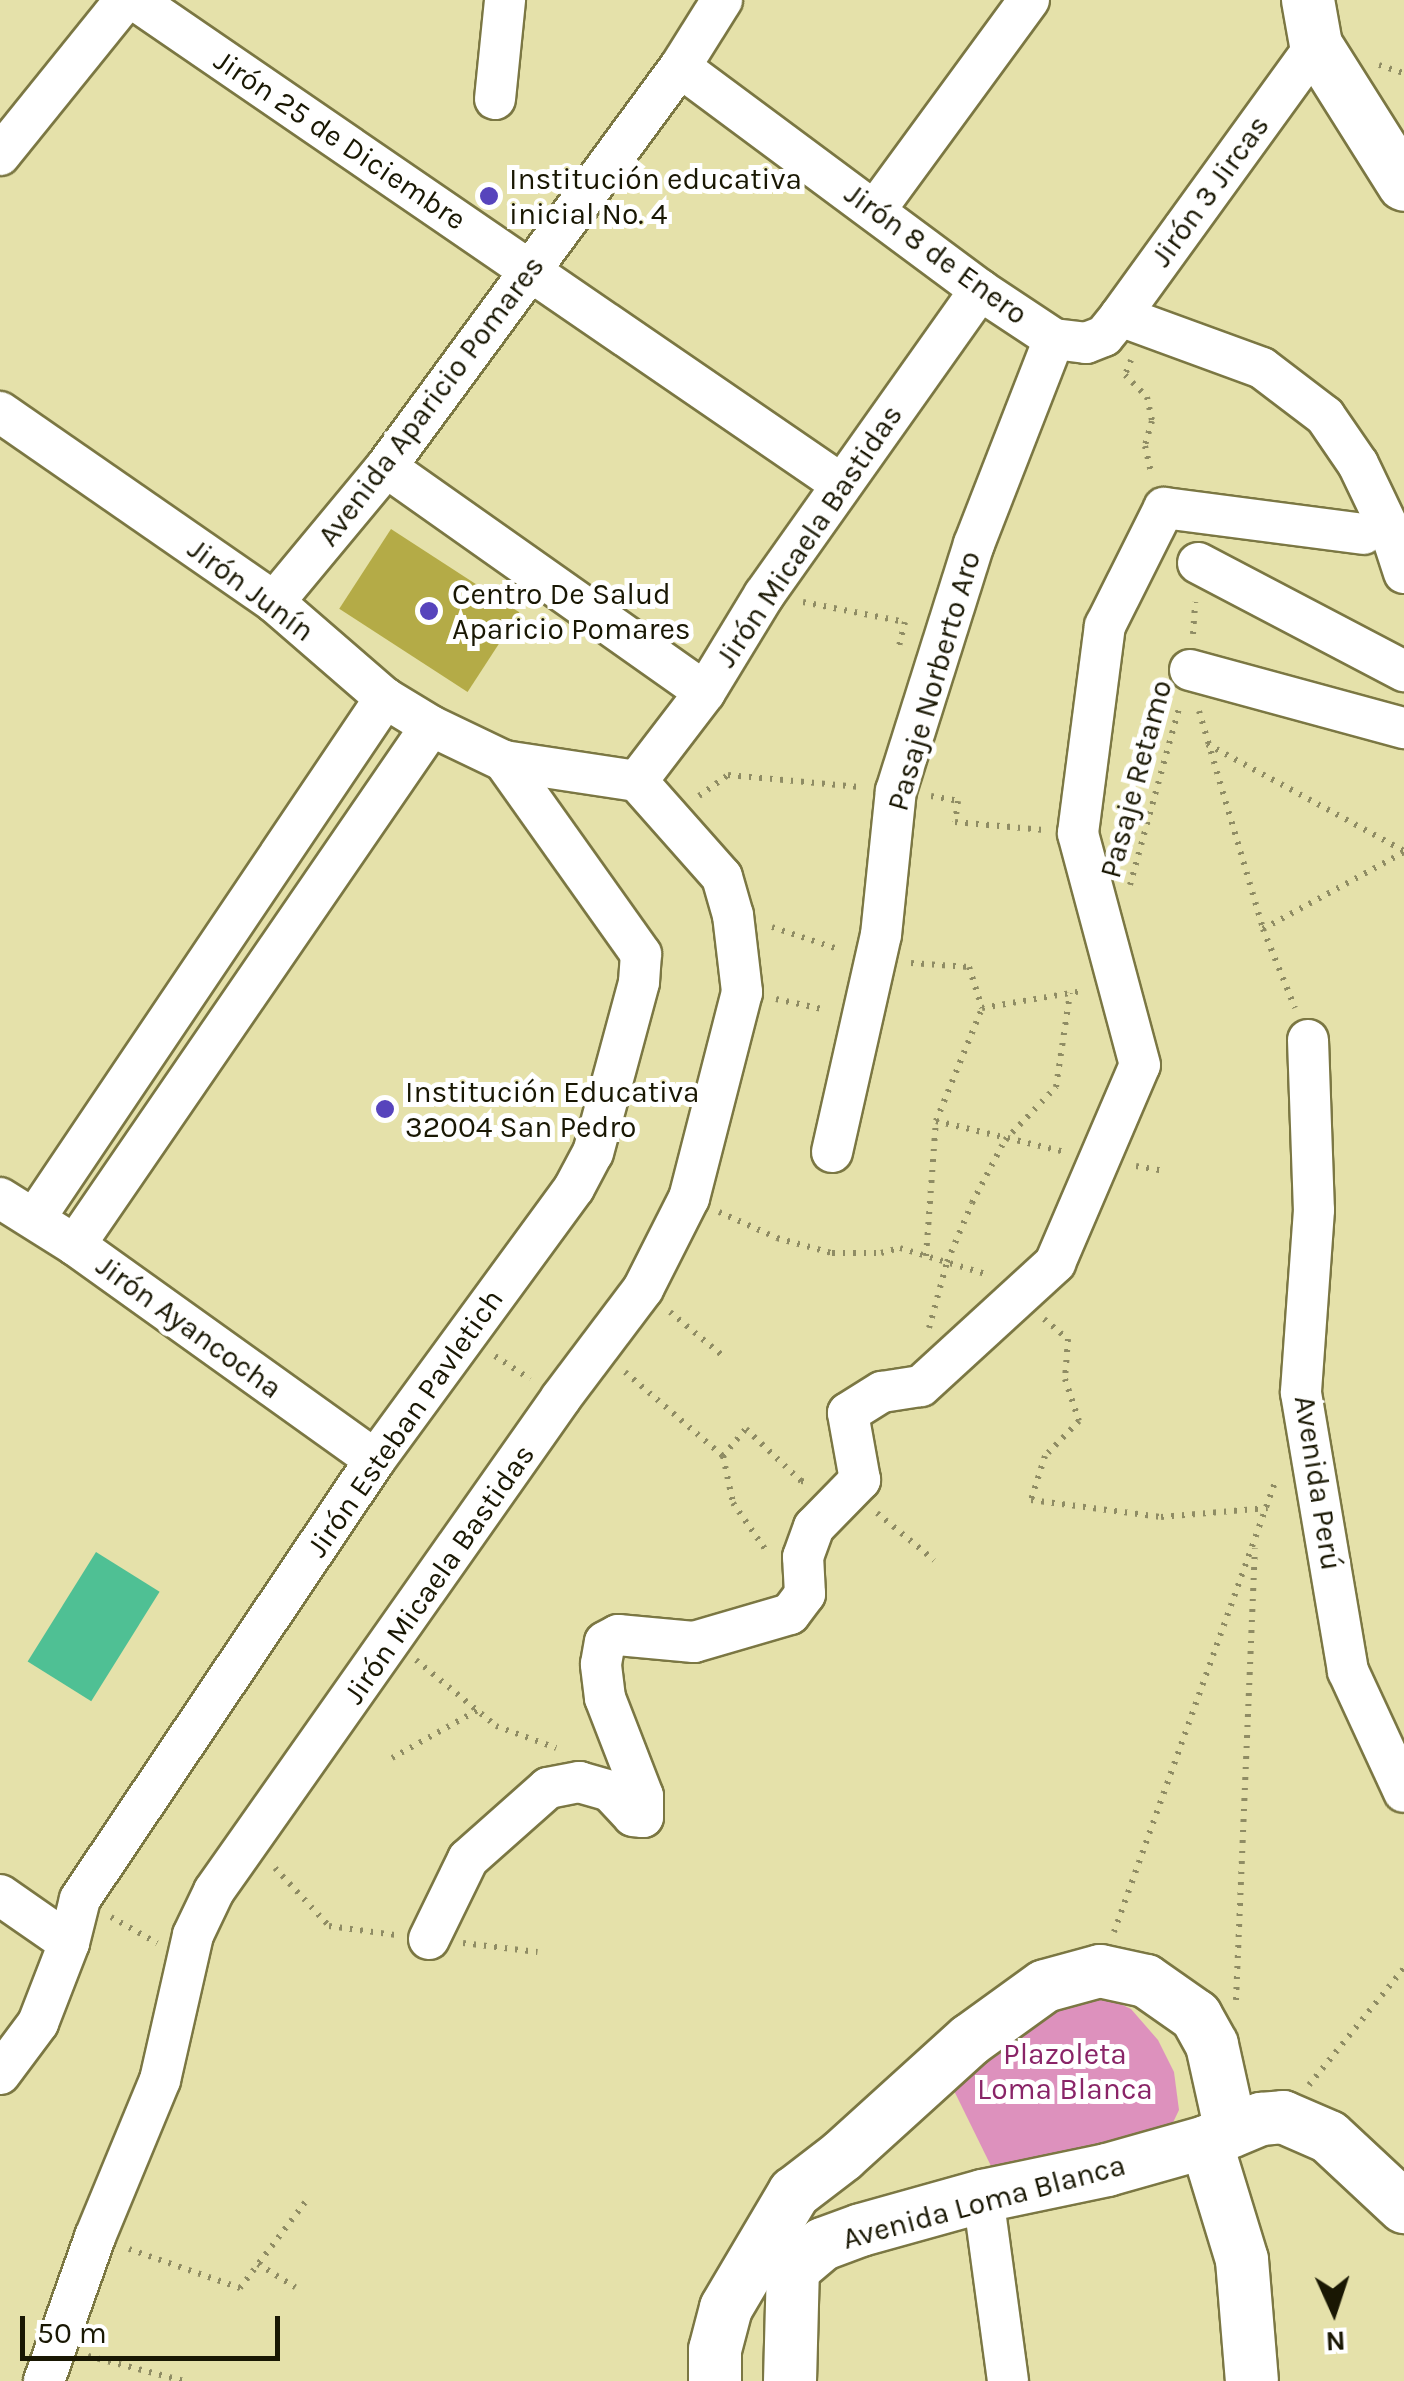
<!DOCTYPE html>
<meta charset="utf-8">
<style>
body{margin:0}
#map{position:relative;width:1404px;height:2381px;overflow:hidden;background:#e5e1aa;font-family:Karla,sans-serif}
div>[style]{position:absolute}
.green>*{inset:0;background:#dd91bd}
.water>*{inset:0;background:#4fc094;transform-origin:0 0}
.building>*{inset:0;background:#b4ab47;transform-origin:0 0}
.path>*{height:6px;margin-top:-3px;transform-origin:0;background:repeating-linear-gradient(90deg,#8f8c64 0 2.5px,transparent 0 10.5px)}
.roads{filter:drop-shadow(2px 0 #7b7743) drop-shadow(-2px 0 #7b7743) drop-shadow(0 2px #7b7743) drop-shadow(0 -2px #7b7743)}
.minor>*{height:40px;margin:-20px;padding:0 20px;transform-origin:20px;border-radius:20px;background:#fff}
.tertiary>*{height:52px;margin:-26px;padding:0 26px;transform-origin:26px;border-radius:26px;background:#fff}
.dots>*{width:28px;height:28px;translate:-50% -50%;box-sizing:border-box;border:5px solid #fff;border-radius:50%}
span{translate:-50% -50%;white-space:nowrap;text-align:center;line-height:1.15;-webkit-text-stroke:10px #fff;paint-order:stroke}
.street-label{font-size:30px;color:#191703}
.poi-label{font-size:30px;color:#191703}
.left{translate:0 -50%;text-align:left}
.park-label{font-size:30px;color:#892467}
.north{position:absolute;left:1284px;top:2261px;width:100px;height:100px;-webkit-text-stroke:8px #fff;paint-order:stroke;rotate:177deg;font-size:28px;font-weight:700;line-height:40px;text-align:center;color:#191703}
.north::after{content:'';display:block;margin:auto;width:35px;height:45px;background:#191703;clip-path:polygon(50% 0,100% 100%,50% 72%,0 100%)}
.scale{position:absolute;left:20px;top:2316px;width:260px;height:45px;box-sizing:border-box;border:5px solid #191703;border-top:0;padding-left:12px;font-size:30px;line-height:35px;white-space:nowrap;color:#191703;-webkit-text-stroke:8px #fff;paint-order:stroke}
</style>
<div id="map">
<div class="green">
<div style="clip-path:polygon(1104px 1996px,1131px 2009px,1158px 2040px,1174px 2072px,1179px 2110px,1168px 2133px,992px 2168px,935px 2052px,987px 2015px)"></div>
</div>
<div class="water">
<div style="left:96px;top:1552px;width:75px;height:129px;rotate:32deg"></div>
</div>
<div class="building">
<div style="left:391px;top:529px;width:153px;height:95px;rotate:33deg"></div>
</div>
<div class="path">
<div style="left:1379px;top:65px;width:26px;rotate:18deg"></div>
<div style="left:1131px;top:360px;width:16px;rotate:112deg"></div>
<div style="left:1125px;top:375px;width:31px;rotate:45deg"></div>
<div style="left:1147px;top:397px;width:25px;rotate:78deg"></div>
<div style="left:1152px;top:421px;width:26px;rotate:106deg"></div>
<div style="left:1145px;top:446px;width:31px;rotate:77deg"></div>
<div style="left:803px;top:602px;width:104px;rotate:11.1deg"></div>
<div style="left:905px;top:622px;width:29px;rotate:104deg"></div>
<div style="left:1193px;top:634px;width:32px;rotate:-86deg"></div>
<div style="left:1199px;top:711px;width:227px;rotate:73.6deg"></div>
<div style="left:1263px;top:929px;width:85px;rotate:67.9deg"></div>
<div style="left:1207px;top:744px;width:224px;rotate:28.5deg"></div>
<div style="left:699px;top:796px;width:36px;rotate:-36deg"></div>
<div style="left:728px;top:775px;width:132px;rotate:5.2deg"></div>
<div style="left:931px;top:796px;width:27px;rotate:10deg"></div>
<div style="left:958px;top:801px;width:21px;rotate:98deg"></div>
<div style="left:955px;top:822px;width:89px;rotate:5.1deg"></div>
<div style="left:1130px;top:885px;width:187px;rotate:-74.5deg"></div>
<div style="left:772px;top:927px;width:73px;rotate:18.4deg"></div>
<div style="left:1263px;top:929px;width:161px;rotate:-28.6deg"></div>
<div style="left:911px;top:963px;width:58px;rotate:3.9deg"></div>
<div style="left:969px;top:967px;width:43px;rotate:72.4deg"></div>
<div style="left:982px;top:1008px;width:101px;rotate:-9.6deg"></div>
<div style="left:776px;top:999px;width:52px;rotate:12.2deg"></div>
<div style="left:936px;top:1121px;width:133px;rotate:13.5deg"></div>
<div style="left:1136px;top:1166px;width:28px;rotate:10deg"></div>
<div style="left:719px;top:1212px;width:64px;rotate:24.1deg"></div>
<div style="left:777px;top:1238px;width:57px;rotate:15.3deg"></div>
<div style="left:832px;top:1253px;width:49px"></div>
<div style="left:881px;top:1253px;width:20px;rotate:-15deg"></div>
<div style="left:900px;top:1248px;width:93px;rotate:16.9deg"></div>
<div style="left:926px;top:1256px;width:135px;rotate:-85.8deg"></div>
<div style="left:936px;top:1121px;width:122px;rotate:-67.8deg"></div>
<div style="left:670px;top:1312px;width:69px;rotate:39.7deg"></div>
<div style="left:1044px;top:1319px;width:31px;rotate:40deg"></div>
<div style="left:1068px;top:1339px;width:40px;rotate:94.3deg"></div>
<div style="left:1065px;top:1379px;width:44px;rotate:71.6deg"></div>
<div style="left:1079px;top:1421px;width:49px;rotate:134.2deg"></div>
<div style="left:1045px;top:1456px;width:46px;rotate:107.7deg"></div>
<div style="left:1031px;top:1500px;width:131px;rotate:7.5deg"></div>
<div style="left:1161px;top:1517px;width:107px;rotate:-4.8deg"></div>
<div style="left:929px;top:1328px;width:68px;rotate:-74.7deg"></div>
<div style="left:947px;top:1262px;width:64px;rotate:-67deg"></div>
<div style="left:972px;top:1203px;width:71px;rotate:-62.4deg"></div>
<div style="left:1005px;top:1140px;width:74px;rotate:-46.1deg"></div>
<div style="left:1056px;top:1087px;width:95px;rotate:-81.5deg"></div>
<div style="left:495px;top:1356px;width:42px;rotate:33.3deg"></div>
<div style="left:625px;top:1372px;width:129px;rotate:40.6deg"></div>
<div style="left:723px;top:1456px;width:48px;rotate:78deg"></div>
<div style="left:733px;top:1503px;width:60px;rotate:55.2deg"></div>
<div style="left:723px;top:1456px;width:35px;rotate:-50deg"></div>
<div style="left:746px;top:1429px;width:76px;rotate:43.4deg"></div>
<div style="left:801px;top:1481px;width:8px;rotate:7deg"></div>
<div style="left:877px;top:1513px;width:74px;rotate:39.5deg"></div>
<div style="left:416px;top:1660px;width:104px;rotate:39.5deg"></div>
<div style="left:496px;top:1726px;width:64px;rotate:20.1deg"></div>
<div style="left:392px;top:1758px;width:98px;rotate:-29.2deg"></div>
<div style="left:275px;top:1868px;width:79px;rotate:47deg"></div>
<div style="left:329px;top:1926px;width:68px;rotate:7.7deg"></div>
<div style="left:111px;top:1917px;width:53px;rotate:29.5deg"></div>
<div style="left:1114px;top:1932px;width:482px;rotate:-70.3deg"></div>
<div style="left:463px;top:1943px;width:75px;rotate:6.9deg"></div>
<div style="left:1236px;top:2000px;width:452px;rotate:-87.6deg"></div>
<div style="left:1309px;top:2085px;width:151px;rotate:-50.9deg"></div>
<div style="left:129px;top:2249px;width:118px;rotate:19.4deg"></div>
<div style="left:240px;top:2288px;width:114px;rotate:-52.8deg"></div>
<div style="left:258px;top:2264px;width:44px;rotate:31.9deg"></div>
<div style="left:88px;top:2356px;width:99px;rotate:14.6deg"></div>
</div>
<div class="roads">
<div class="minor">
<div style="left:135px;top:0;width:856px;rotate:34.43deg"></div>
<div style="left:680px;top:67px;width:374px;rotate:36.6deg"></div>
<div style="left:980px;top:290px;width:89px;rotate:33.5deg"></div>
<div style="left:1054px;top:339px;width:32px;rotate:7deg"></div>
<div style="left:1086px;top:343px;width:19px;rotate:-21deg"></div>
<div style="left:1104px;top:336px;width:26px;rotate:-51deg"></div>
<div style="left:1120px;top:316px;width:334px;rotate:-54.1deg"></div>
<div style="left:495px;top:99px;width:100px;rotate:-84.2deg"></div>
<div style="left:0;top:155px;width:199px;rotate:-51.1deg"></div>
<div style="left:876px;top:209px;width:259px;rotate:-53.8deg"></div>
<div style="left:1120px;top:316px;width:151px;rotate:20.1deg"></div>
<div style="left:1262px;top:368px;width:79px;rotate:37.3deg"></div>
<div style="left:1325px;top:416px;width:58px;rotate:55.5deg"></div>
<div style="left:1358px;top:464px;width:76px;rotate:64.4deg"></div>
<div style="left:1391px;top:533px;width:42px;rotate:72deg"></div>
<div style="left:0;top:412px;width:333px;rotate:34.7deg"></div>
<div style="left:274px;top:602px;width:147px;rotate:40.9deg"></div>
<div style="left:385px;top:698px;width:54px;rotate:31.3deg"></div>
<div style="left:431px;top:726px;width:81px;rotate:25.6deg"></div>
<div style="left:504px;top:761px;width:134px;rotate:8.6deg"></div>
<div style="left:637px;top:781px;width:128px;rotate:48.5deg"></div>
<div style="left:722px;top:877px;width:40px;rotate:74deg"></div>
<div style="left:733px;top:915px;width:78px;rotate:83.3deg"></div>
<div style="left:742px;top:992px;width:213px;rotate:104.4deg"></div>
<div style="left:689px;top:1198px;width:102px;rotate:116.8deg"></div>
<div style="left:643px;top:1289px;width:136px;rotate:127deg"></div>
<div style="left:561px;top:1398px;width:603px;rotate:125.14deg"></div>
<div style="left:214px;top:1891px;width:49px;rotate:115.5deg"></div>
<div style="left:193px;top:1935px;width:149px;rotate:102.8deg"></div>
<div style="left:160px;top:2080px;width:170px;rotate:112.5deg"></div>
<div style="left:95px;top:2237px;width:153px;rotate:109.5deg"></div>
<div style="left:386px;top:467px;width:390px;rotate:35.2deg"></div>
<div style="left:1198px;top:563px;width:233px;rotate:27.7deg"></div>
<div style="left:274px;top:602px;width:175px;rotate:-50.3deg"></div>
<div style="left:386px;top:467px;width:496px;rotate:-53.7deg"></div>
<div style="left:680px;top:67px;width:79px;rotate:-57.9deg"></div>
<div style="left:1190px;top:670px;width:222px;rotate:15.2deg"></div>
<div style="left:637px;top:781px;width:112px;rotate:-52.6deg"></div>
<div style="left:705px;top:692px;width:114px;rotate:-58.7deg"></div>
<div style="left:764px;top:595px;width:374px;rotate:-54.7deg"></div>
<div style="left:1308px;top:1040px;width:170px;rotate:88deg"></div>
<div style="left:1314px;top:1210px;width:183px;rotate:94.1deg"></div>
<div style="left:1301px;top:1393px;width:282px;rotate:80.4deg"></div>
<div style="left:1348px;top:1671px;width:133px;rotate:65.2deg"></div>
<div style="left:832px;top:1152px;width:222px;rotate:-77.3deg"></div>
<div style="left:881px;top:935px;width:145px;rotate:-84.1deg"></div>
<div style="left:896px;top:791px;width:259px;rotate:-72.5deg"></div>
<div style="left:974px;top:544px;width:220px;rotate:-68.7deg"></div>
<div style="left:0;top:1198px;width:89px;rotate:32.1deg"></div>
<div style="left:75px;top:1245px;width:369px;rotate:35.6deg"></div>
<div style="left:35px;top:1218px;width:627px;rotate:-56.06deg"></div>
<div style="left:75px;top:1245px;width:629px;rotate:-55.55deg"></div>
<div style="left:0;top:1895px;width:84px;rotate:34.8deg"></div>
<div style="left:429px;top:1939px;width:89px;rotate:-64deg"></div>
<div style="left:468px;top:1859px;width:107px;rotate:-41.6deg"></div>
<div style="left:548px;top:1788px;width:32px;rotate:-11deg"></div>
<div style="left:579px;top:1782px;width:32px;rotate:16deg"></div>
<div style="left:610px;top:1791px;width:34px;rotate:47deg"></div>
<div style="left:633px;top:1816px;width:10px;rotate:6deg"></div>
<div style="left:643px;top:1817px;width:21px;rotate:-90deg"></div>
<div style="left:643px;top:1796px;width:105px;rotate:-111.2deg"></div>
<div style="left:605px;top:1698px;width:34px;rotate:-97deg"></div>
<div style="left:601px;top:1664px;width:22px;rotate:-80deg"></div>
<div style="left:605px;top:1642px;width:15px;rotate:-28deg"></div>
<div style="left:618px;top:1635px;width:76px;rotate:5.3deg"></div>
<div style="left:694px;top:1642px;width:100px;rotate:-16.3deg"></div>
<div style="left:790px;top:1614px;width:25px;rotate:-53deg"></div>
<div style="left:805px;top:1594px;width:37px;rotate:-93deg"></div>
<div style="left:803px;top:1557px;width:32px;rotate:-70deg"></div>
<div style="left:814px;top:1527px;width:66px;rotate:-45.6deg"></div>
<div style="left:860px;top:1480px;width:68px;rotate:-100.2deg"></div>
<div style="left:848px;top:1413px;width:40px;rotate:-32deg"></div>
<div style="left:882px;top:1392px;width:39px;rotate:-9deg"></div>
<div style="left:921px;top:1386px;width:182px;rotate:-42.5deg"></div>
<div style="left:1055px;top:1263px;width:215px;rotate:-66.8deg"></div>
<div style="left:1140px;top:1065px;width:240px;rotate:-105deg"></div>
<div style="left:1078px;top:833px;width:209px;rotate:-82.6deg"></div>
<div style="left:1105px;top:626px;width:132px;rotate:-63.4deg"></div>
<div style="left:1164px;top:508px;width:201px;rotate:7.4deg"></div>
<div style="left:0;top:2074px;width:64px;rotate:-53.3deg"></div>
<div style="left:38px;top:2023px;width:86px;rotate:-68.8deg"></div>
<div style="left:69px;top:1943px;width:45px;rotate:-76deg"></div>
<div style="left:80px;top:1899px;width:529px;rotate:-56.1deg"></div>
<div style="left:375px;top:1460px;width:337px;rotate:-53.8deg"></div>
<div style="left:574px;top:1188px;width:40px;rotate:-62deg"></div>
<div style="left:593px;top:1153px;width:177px;rotate:-74.9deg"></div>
<div style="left:639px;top:982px;width:28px;rotate:-86deg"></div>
<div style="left:641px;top:954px;width:237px;rotate:-125.4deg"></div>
<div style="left:983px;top:2196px;width:187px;rotate:82.3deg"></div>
</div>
<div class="tertiary">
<div style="left:1308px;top:0;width:46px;rotate:79.9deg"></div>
<div style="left:1316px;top:45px;width:165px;rotate:57.8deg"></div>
<div style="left:1206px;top:2142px;width:123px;rotate:73deg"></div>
<div style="left:1242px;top:2260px;width:121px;rotate:85.3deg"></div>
<div style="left:715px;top:2381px;width:31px;rotate:-90deg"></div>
<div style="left:715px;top:2350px;width:43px;rotate:-75.3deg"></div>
<div style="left:726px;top:2308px;width:134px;rotate:-59.4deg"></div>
<div style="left:794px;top:2193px;width:61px;rotate:-37.6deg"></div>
<div style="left:842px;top:2156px;width:173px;rotate:-42.2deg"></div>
<div style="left:970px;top:2040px;width:92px;rotate:-35.8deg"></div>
<div style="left:1045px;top:1986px;width:57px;rotate:-15.3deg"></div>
<div style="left:1100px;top:1971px;width:47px;rotate:12.3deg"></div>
<div style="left:1146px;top:1981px;width:61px;rotate:35deg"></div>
<div style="left:1196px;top:2016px;width:33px;rotate:61deg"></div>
<div style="left:1212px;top:2045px;width:88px;rotate:77.5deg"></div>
<div style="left:790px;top:2381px;width:112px;rotate:-88.5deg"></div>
<div style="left:793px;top:2269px;width:39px;rotate:-40deg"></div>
<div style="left:823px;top:2244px;width:40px;rotate:-20.2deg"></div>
<div style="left:861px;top:2230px;width:127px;rotate:-15.6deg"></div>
<div style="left:983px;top:2196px;width:127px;rotate:-11.8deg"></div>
<div style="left:1107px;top:2170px;width:103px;rotate:-15.8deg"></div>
<div style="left:1206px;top:2142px;width:60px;rotate:-22.7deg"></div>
<div style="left:1261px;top:2119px;width:22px;rotate:-5deg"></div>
<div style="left:1283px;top:2117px;width:50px;rotate:23.5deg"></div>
<div style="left:1329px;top:2137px;width:103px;rotate:43deg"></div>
</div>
</div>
<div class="dots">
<div style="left:489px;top:196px;background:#5744bc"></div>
<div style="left:429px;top:611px;background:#5744bc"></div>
<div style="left:385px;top:1109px;background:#5744bc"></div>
</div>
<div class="street-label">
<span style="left:340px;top:140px;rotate:34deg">Jirón 25 de Diciembre</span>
<span style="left:1210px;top:191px;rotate:-54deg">Jirón 3 Jircas</span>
<span style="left:936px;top:254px;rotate:36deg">Jirón 8 de Enero</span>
<span style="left:431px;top:401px;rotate:-53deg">Avenida Aparicio Pomares</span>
<span style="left:809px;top:536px;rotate:-56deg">Jirón Micaela Bastidas</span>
<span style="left:251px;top:590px;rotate:37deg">Jirón Junín</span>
<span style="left:934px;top:681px;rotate:-74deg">Pasaje Norberto Aro</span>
<span style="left:1136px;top:779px;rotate:-75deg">Pasaje Retamo</span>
<span style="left:189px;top:1327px;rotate:36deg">Jirón Ayancocha</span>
<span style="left:405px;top:1423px;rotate:-55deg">Jirón Esteban Pavletich</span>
<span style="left:1318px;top:1483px;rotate:81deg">Avenida Perú</span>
<span style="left:439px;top:1574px;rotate:-55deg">Jirón Micaela Bastidas</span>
<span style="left:984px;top:2202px;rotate:-15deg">Avenida Loma Blanca</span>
</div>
<div class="poi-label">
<span class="left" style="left:509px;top:196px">Institución educativa<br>inicial No. 4</span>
<span class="left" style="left:452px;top:611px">Centro De Salud<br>Aparicio Pomares</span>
<span class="left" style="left:405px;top:1109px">Institución Educativa<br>32004 San Pedro</span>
</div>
<div class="park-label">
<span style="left:1065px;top:2071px">Plazoleta<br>Loma Blanca</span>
</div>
<div class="north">N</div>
<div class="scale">50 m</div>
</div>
